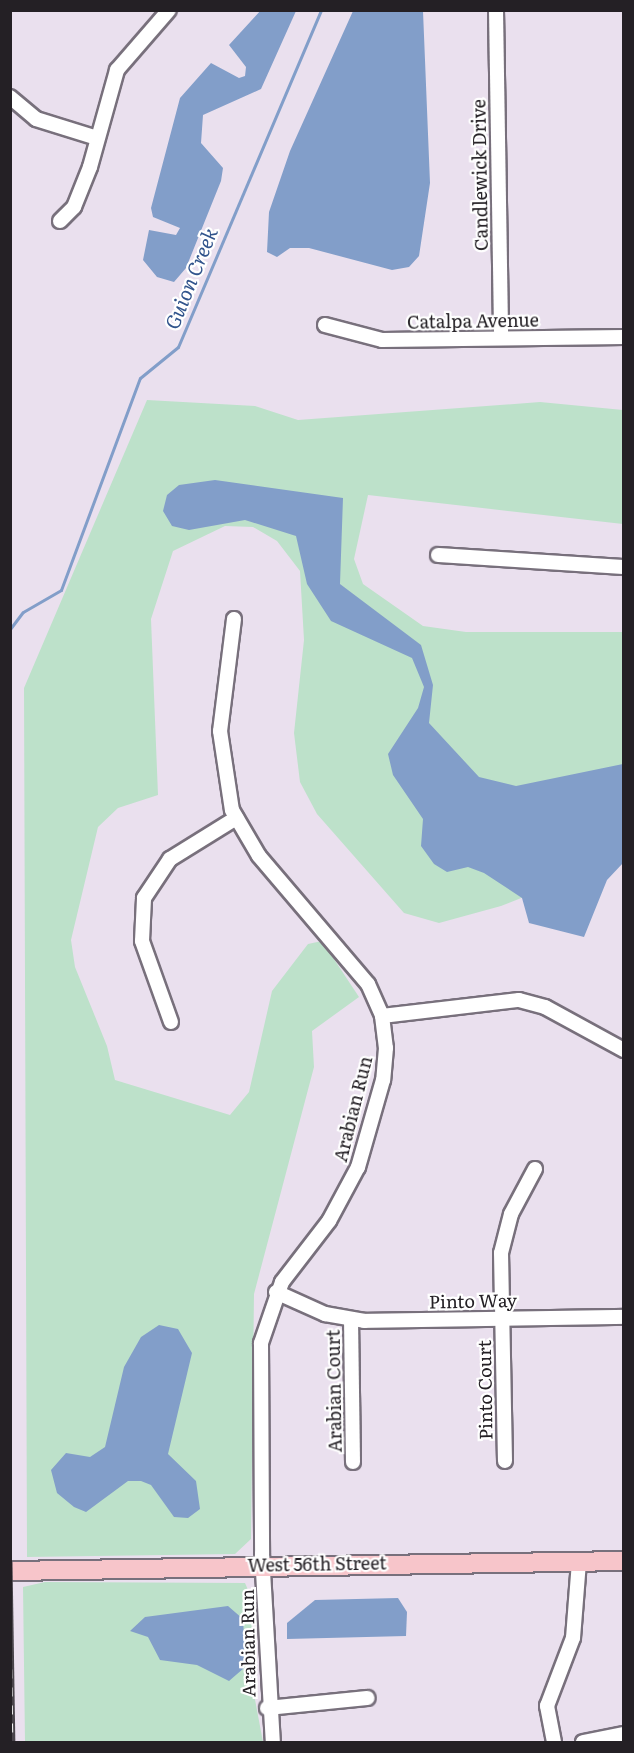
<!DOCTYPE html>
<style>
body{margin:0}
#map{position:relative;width:634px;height:1753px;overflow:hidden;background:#eae0ee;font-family:Literata,serif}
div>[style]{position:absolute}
.green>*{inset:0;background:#bde1ca}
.water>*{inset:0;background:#829ec9}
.stream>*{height:3px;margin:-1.5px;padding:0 1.5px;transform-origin:1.5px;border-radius:1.5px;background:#829ec9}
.roads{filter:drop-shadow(2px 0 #78707c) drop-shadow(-2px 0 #78707c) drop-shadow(0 2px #78707c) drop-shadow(0 -2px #78707c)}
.minor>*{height:14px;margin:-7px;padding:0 7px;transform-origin:7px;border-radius:7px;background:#fff}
.major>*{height:18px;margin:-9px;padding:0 9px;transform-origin:9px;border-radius:9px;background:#f7c5ca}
.rail>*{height:5px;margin-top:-2.5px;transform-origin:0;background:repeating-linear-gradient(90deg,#fff 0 9px,#48434a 0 18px);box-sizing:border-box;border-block:2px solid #48434a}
span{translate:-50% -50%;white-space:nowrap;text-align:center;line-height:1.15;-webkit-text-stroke:4.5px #fff;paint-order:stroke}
.street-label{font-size:18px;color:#242025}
.water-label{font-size:20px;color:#31548c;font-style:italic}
.frame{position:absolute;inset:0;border:12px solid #242025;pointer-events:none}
</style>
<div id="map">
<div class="green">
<div style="clip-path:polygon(147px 400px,255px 406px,298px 420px,540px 402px,623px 410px,623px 524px,368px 495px,354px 559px,363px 584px,423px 626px,466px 632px,623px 632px,623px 858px,501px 906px,439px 923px,404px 913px,317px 814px,300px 782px,294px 733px,304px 640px,300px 571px,277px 541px,253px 527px,225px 526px,173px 551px,151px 619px,158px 795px,118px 808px,98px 827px,71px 940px,75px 967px,107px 1046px,115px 1080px,230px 1115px,249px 1092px,272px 991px,308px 944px,322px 941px,359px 997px,312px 1031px,314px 1067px,254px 1294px,251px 1539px,235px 1554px,27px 1557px,24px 688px)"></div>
<div style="clip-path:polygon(45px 1582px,245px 1583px,252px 1599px,253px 1689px,263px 1742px,25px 1742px,23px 1587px)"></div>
</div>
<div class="water">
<div style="clip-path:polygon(261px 10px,296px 11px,261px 89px,203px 115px,201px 143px,223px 168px,221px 181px,186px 268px,174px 282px,157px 277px,143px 260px,149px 230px,176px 235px,180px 228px,153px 217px,151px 208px,180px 98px,211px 63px,239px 78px,245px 76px,246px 67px,229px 45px)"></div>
<div style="clip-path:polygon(353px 11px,423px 11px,430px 183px,419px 256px,409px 267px,392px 270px,309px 248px,290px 248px,277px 257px,267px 252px,269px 212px,290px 151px)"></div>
<div style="clip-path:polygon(215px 480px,343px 498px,340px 584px,421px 645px,433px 685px,429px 723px,479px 777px,516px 786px,623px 764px,623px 863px,607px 880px,584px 937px,529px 923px,522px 898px,484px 873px,468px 867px,447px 872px,434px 864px,421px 846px,423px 819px,393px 775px,388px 754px,418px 708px,424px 687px,412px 658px,331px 621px,307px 584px,296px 536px,245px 520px,189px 530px,172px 526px,163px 511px,167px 495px,179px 485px)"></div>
<div style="clip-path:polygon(159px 1325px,178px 1329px,192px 1353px,168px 1454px,196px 1481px,200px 1509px,188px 1518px,174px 1517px,151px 1485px,141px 1481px,128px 1481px,86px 1512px,74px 1507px,57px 1493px,51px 1470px,66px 1453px,90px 1457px,105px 1447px,124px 1367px,141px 1337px)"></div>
<div style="clip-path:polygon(398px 1598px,407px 1612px,406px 1636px,287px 1639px,287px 1623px,315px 1600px)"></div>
<div style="clip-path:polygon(228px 1606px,243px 1619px,244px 1636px,244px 1668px,229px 1681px,197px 1665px,160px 1660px,148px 1637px,130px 1631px,145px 1617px)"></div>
</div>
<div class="stream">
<div style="left:10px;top:629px;width:21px;rotate:-53deg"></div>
<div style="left:23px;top:612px;width:44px;rotate:-30.1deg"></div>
<div style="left:61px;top:590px;width:226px;rotate:-69.6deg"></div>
<div style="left:140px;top:378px;width:49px;rotate:-39.2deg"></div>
<div style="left:178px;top:347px;width:366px;rotate:-67deg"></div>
</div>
<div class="roads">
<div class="minor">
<div style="left:496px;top:10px;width:328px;rotate:89.1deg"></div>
<div style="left:10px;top:97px;width:34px;rotate:40deg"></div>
<div style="left:36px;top:119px;width:64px;rotate:17.3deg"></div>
<div style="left:60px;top:221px;width:20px;rotate:-45deg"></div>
<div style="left:74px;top:207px;width:43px;rotate:-68.2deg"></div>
<div style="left:90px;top:167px;width:101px;rotate:-74.4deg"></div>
<div style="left:117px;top:70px;width:79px;rotate:-49.1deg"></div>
<div style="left:325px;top:325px;width:59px;rotate:14.7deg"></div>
<div style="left:382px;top:340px;width:242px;rotate:-0.7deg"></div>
<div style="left:438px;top:555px;width:186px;rotate:3.7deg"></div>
<div style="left:234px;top:619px;width:113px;rotate:97.1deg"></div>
<div style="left:220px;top:731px;width:80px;rotate:81.4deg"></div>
<div style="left:232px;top:810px;width:53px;rotate:59.6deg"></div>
<div style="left:259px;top:856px;width:168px;rotate:49.6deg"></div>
<div style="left:368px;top:984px;width:35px;rotate:66deg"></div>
<div style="left:382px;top:1016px;width:32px;rotate:83deg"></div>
<div style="left:386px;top:1048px;width:32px;rotate:95deg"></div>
<div style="left:383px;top:1080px;width:91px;rotate:106deg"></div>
<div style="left:358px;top:1167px;width:61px;rotate:118.2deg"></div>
<div style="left:329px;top:1221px;width:77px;rotate:127.6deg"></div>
<div style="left:282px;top:1282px;width:65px;rotate:109deg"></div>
<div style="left:261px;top:1343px;width:211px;rotate:89.7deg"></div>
<div style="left:262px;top:1554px;width:188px;rotate:86.7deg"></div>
<div style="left:382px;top:1016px;width:138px;rotate:-6.7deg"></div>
<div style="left:519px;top:1000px;width:27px;rotate:15deg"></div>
<div style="left:545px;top:1007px;width:90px;rotate:28.6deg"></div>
<div style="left:171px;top:1022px;width:86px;rotate:-109.7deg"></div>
<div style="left:142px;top:941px;width:43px;rotate:-87.3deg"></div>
<div style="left:144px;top:898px;width:47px;rotate:-56.3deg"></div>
<div style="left:170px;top:859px;width:78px;rotate:-31.8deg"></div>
<div style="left:276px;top:1292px;width:54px;rotate:24.2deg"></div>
<div style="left:325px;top:1314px;width:40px;rotate:10deg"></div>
<div style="left:364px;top:1321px;width:260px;rotate:-0.9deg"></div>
<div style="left:351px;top:1319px;width:143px;rotate:89.2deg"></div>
<div style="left:505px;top:1461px;width:208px;rotate:-91.1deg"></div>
<div style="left:501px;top:1253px;width:40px;rotate:-75.6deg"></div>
<div style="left:511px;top:1214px;width:51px;rotate:-61.9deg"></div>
<div style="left:267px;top:1708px;width:101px;rotate:-5.7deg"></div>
<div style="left:554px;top:1742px;width:37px;rotate:-101deg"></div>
<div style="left:547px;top:1706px;width:73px;rotate:-69.1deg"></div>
<div style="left:573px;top:1638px;width:76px;rotate:-85.5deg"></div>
<div style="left:583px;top:1742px;width:42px;rotate:-11deg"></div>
</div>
<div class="major">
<div style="left:10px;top:1571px;width:614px;rotate:-0.93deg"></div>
</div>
</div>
<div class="rail">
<div style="left:10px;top:1561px;width:181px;rotate:89.1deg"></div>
</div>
<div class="street-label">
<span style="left:480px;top:175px;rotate:-91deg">Candlewick Drive</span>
<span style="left:473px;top:321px;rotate:-1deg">Catalpa Avenue</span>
<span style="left:353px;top:1109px;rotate:-76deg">Arabian Run</span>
<span style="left:473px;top:1301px;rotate:-1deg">Pinto Way</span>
<span style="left:485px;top:1390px;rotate:-91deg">Pinto Court</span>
<span style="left:334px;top:1391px;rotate:-91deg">Arabian Court</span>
<span style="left:317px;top:1564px;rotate:-1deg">West 56th Street</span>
<span style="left:248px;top:1643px;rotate:-91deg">Arabian Run</span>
</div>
<div class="water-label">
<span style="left:190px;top:278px;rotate:-68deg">Guion Creek</span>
</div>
<div class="frame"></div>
</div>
